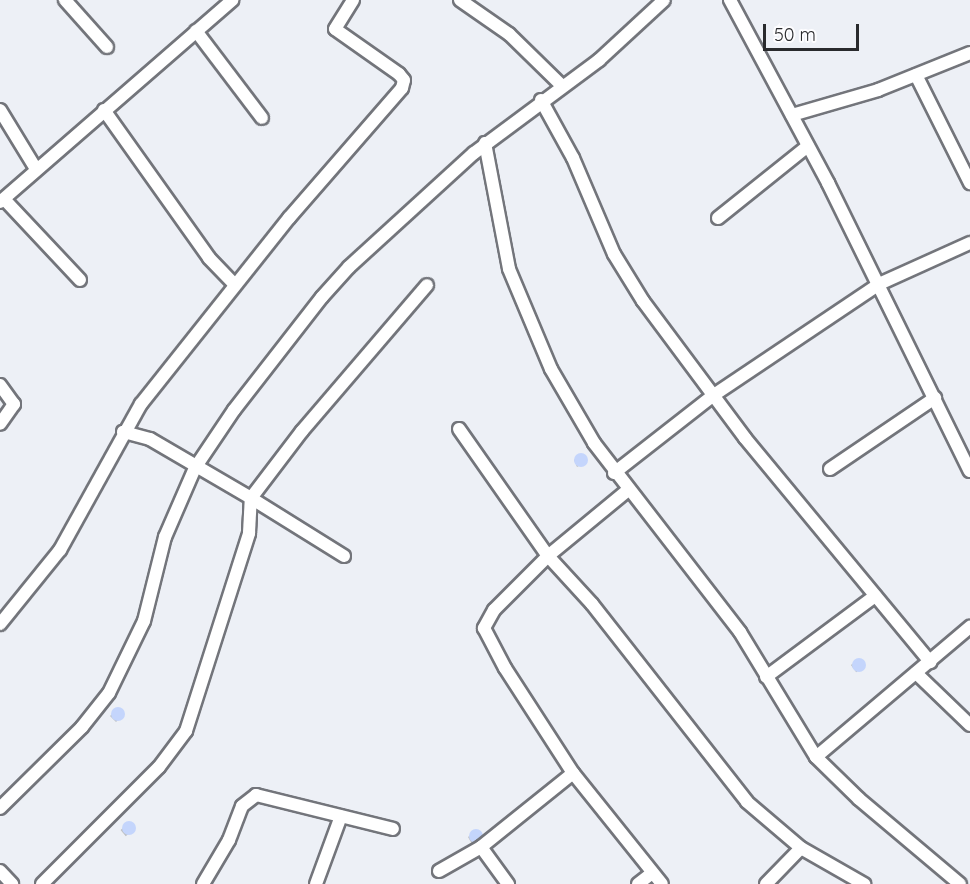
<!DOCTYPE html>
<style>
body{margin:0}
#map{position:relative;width:970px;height:884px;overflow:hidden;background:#edf0f6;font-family:Quicksand,sans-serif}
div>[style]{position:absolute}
.shadow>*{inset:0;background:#0003;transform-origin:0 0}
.building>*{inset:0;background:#c4d5fc}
.round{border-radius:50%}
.roads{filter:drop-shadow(2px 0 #73757b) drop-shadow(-2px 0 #73757b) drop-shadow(0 2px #73757b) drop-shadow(0 -2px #73757b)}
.minor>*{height:12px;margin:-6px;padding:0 6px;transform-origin:6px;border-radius:6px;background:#fff}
span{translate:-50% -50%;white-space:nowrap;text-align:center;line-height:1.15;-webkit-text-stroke:4.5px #fdfdff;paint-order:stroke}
.scale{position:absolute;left:763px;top:24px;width:96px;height:27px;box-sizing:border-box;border:3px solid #292a2d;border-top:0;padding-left:8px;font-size:18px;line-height:21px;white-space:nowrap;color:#292a2d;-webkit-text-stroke:4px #fdfdff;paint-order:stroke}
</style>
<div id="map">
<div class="shadow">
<div style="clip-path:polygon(581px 454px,587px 461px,577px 467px,574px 460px)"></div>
<div style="left:859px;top:659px;width:9px;height:10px;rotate:54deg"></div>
<div style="clip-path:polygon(118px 709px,123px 715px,116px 722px,110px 716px)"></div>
<div style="left:129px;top:823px;width:8px;height:11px;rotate:50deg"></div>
<div style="clip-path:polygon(476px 831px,482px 837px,472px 844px,468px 837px)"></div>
</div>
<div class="building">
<div class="round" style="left:574px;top:453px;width:14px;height:14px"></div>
<div class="round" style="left:852px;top:658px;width:14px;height:14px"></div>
<div class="round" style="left:111px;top:707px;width:14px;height:14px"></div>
<div class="round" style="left:122px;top:821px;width:14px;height:14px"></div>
<div class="round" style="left:469px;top:829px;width:14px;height:14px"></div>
</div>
<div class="roads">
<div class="minor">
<div style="left:65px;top:0;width:63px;rotate:48.2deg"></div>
<div style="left:460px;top:0;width:60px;rotate:34.8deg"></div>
<div style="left:509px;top:34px;width:73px;rotate:44.4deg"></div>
<div style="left:730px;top:0;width:208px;rotate:61.8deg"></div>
<div style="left:828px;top:183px;width:321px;rotate:63.8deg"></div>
<div style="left:196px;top:31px;width:109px;rotate:52.8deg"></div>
<div style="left:916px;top:75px;width:121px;rotate:63.4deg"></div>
<div style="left:541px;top:100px;width:66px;rotate:61.1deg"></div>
<div style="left:573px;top:158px;width:104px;rotate:66.9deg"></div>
<div style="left:614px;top:254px;width:55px;rotate:58.3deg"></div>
<div style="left:643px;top:301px;width:171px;rotate:53.3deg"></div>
<div style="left:745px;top:438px;width:291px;rotate:50.4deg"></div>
<div style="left:0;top:110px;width:69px;rotate:58.6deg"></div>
<div style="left:104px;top:110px;width:181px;rotate:54.6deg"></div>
<div style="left:209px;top:258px;width:37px;rotate:46deg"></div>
<div style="left:792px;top:115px;width:90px;rotate:-16.2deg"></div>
<div style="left:878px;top:90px;width:99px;rotate:-21.9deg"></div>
<div style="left:485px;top:143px;width:128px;rotate:79.2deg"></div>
<div style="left:509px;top:269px;width:108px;rotate:67.2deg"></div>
<div style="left:551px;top:369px;width:86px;rotate:59.8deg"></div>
<div style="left:594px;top:443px;width:239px;rotate:52.3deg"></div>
<div style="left:740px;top:632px;width:146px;rotate:58.7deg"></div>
<div style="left:816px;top:757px;width:60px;rotate:44.3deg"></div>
<div style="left:859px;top:799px;width:132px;rotate:40.1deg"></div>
<div style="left:4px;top:199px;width:111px;rotate:46.8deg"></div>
<div style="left:0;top:202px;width:308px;rotate:-41deg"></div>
<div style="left:718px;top:218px;width:115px;rotate:-38.7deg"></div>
<div style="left:0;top:385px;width:24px;rotate:54deg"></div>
<div style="left:14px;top:404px;width:24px;rotate:125deg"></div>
<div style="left:459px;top:429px;width:155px;rotate:55deg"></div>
<div style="left:548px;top:556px;width:65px;rotate:47.5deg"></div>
<div style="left:592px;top:604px;width:251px;rotate:51.9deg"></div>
<div style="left:747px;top:802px;width:71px;rotate:40.4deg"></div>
<div style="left:801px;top:848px;width:73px;rotate:29.7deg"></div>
<div style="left:830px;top:469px;width:127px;rotate:-34.1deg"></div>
<div style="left:614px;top:473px;width:127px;rotate:-38deg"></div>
<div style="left:714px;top:395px;width:199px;rotate:-33.9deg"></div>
<div style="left:879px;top:284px;width:100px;rotate:-24.3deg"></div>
<div style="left:628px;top:490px;width:104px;rotate:140.5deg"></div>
<div style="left:548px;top:556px;width:76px;rotate:135deg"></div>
<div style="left:494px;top:610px;width:21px;rotate:119deg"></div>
<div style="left:484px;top:628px;width:45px;rotate:62.3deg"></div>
<div style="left:505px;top:668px;width:125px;rotate:57.1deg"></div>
<div style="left:573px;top:773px;width:142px;rotate:51.3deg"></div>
<div style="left:344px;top:556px;width:110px;rotate:-148.1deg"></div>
<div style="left:251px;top:498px;width:84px;rotate:-52.7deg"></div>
<div style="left:302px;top:431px;width:192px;rotate:-49.4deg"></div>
<div style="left:0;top:624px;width:95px;rotate:-51deg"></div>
<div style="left:60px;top:550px;width:167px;rotate:-61deg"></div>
<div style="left:141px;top:404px;width:238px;rotate:-51.5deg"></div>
<div style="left:289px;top:218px;width:172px;rotate:-49deg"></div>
<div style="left:402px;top:88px;width:8px;rotate:-76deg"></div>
<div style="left:404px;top:80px;width:8px;rotate:-130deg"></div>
<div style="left:399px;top:74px;width:78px;rotate:-144.9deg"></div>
<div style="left:335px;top:29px;width:34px;rotate:-58deg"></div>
<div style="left:916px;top:673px;width:75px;rotate:43.9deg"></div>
<div style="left:766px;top:677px;width:136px;rotate:-36.6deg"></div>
<div style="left:816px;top:757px;width:202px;rotate:-40.2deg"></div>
<div style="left:0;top:808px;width:115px;rotate:-44.6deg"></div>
<div style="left:82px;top:727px;width:43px;rotate:-51.5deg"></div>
<div style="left:109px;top:693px;width:80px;rotate:-64.1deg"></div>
<div style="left:144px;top:621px;width:87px;rotate:-76deg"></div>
<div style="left:165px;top:537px;width:75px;rotate:-66.5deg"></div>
<div style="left:195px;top:468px;width:70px;rotate:-56.1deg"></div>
<div style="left:234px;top:410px;width:143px;rotate:-52.1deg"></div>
<div style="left:322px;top:297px;width:40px;rotate:-48deg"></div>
<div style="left:349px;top:267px;width:169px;rotate:-42.4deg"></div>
<div style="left:474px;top:153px;width:156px;rotate:-36.6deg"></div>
<div style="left:599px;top:60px;width:88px;rotate:-42.7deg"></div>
<div style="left:481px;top:847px;width:46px;rotate:53.9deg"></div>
<div style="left:0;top:871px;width:18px;rotate:47deg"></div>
<div style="left:439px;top:871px;width:48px;rotate:-29.7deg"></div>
<div style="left:481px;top:847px;width:118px;rotate:-38.8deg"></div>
<div style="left:42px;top:884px;width:165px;rotate:-45deg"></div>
<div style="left:159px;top:767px;width:45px;rotate:-53.1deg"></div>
<div style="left:186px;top:731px;width:208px;rotate:-72.3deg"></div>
<div style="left:249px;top:533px;width:35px;rotate:-87deg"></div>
<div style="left:251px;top:498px;width:117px;rotate:-149.7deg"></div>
<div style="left:150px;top:439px;width:28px;rotate:-165deg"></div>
<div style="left:203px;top:884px;width:51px;rotate:-59.4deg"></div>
<div style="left:229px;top:840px;width:36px;rotate:-69deg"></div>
<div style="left:242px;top:806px;width:18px;rotate:-38deg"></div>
<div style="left:256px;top:795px;width:141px;rotate:13.9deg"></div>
<div style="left:316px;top:884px;width:72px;rotate:-69.8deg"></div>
<div style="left:638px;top:884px;width:18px;rotate:-38deg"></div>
<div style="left:766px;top:884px;width:50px;rotate:-45.8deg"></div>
</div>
</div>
<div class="scale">50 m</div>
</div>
